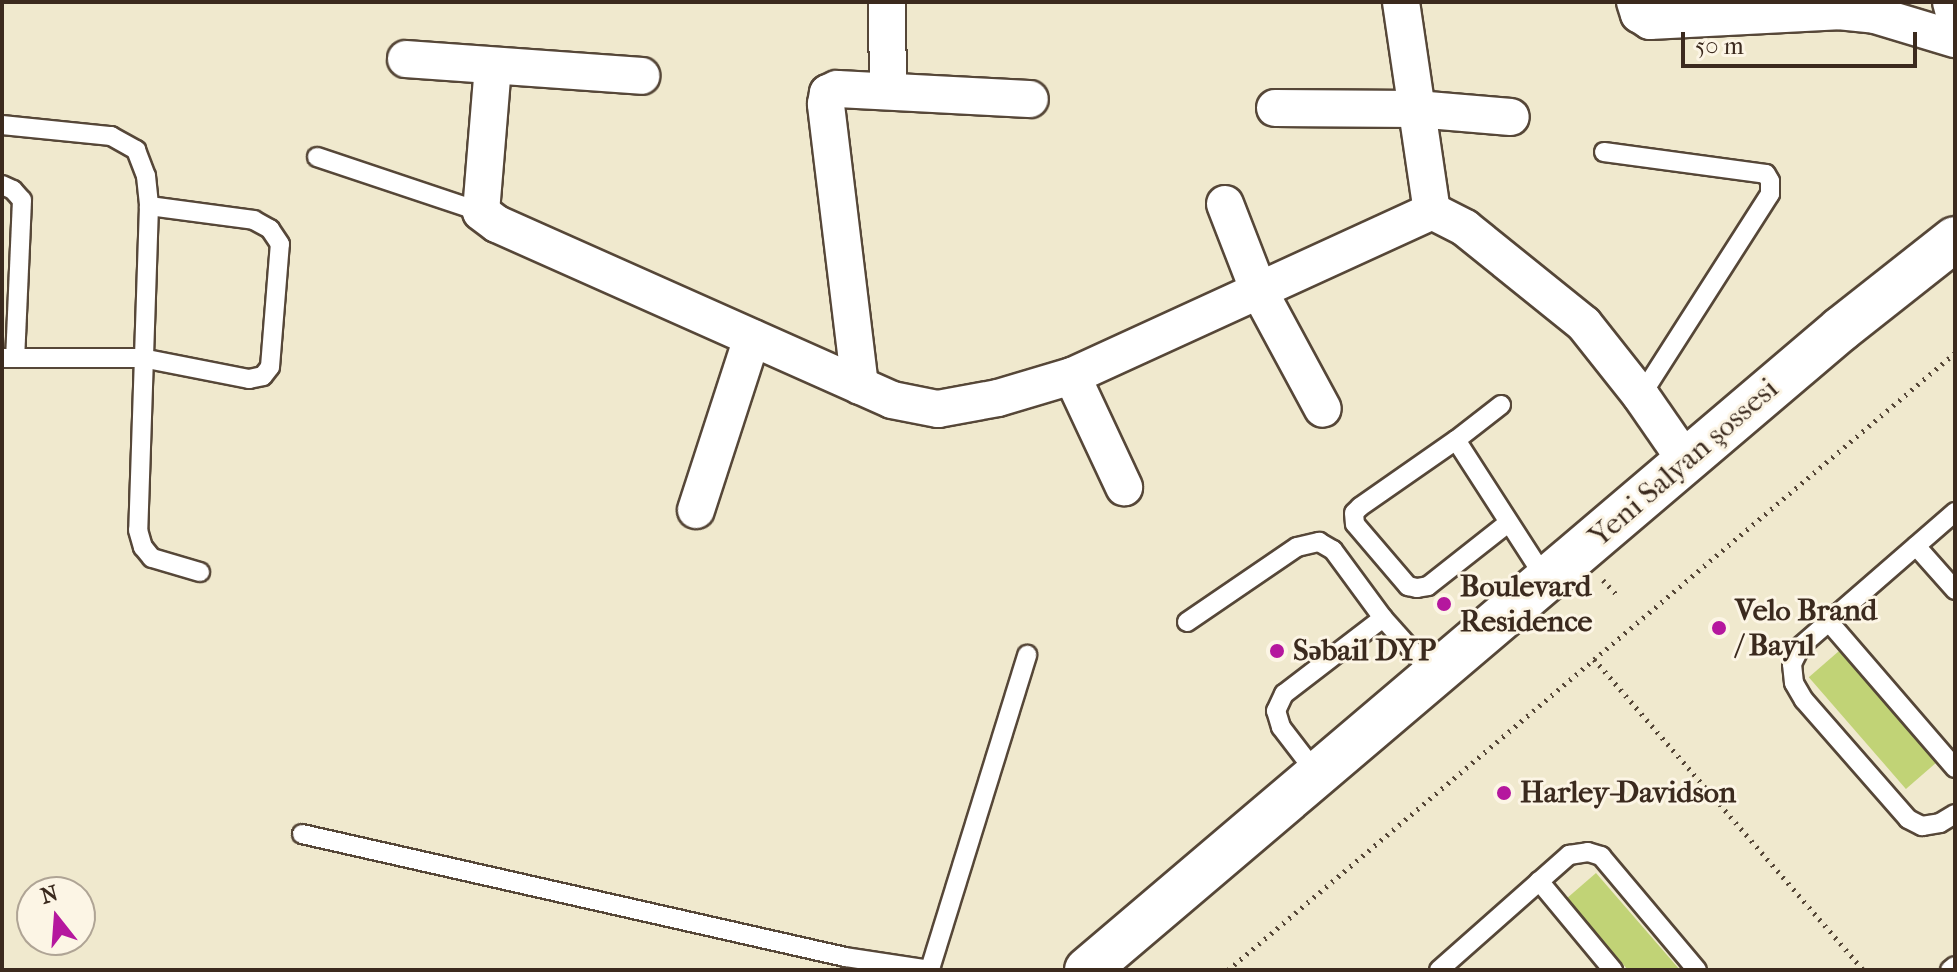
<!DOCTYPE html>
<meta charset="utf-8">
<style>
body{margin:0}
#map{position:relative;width:1957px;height:972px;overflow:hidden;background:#f0e9ce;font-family:"IM FELL French Canon",serif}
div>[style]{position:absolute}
.green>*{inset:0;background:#c1d376;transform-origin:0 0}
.path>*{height:5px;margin-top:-2.5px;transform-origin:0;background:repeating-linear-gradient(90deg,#564738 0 2px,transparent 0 8px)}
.roads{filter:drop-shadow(2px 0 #564738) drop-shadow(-2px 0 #564738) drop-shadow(0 2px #564738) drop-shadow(0 -2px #564738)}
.lane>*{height:18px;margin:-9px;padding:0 9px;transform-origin:9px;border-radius:9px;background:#fff}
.street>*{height:36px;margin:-18px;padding:0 18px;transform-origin:18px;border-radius:18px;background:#fff}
.highway>*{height:44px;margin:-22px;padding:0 22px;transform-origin:22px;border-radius:22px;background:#fff}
.dots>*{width:22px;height:22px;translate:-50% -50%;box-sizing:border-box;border:4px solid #fcf5e5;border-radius:50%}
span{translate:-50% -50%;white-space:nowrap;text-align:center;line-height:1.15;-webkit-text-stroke:6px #fcf5e5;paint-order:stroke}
.street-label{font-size:30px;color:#3b2a1e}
.poi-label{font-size:30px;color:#3b2a1e;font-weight:700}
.left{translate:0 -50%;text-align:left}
.frame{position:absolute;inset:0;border:4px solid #3b2a1e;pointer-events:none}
.north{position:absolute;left:16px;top:876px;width:80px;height:80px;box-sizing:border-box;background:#fcf5e5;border:2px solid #afa495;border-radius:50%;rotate:343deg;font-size:22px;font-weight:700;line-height:32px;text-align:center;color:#3b2a1e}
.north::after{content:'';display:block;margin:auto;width:28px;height:36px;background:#b5179e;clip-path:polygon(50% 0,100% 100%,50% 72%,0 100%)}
.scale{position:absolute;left:1681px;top:32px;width:236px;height:36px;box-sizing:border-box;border:4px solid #3b2a1e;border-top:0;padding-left:10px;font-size:24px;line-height:28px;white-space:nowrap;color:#3b2a1e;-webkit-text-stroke:6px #fcf5e5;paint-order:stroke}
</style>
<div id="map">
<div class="green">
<div style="left:1839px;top:651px;width:148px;height:40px;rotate:49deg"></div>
<div style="clip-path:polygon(1596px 873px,1680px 970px,1628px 970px,1566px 899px)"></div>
</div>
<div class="path">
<div style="left:1603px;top:580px;width:19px;rotate:47deg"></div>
<div style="left:1594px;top:659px;width:411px;rotate:49.1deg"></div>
<div style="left:1228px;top:970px;width:954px;rotate:-40.32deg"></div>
</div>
<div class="roads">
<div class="lane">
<div style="left:2px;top:125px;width:110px;rotate:5.8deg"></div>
<div style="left:111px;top:136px;width:29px;rotate:29deg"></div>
<div style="left:136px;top:150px;width:28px;rotate:69deg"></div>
<div style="left:146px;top:176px;width:30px;rotate:84deg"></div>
<div style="left:149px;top:206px;width:324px;rotate:91.9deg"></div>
<div style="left:138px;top:530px;width:18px;rotate:74deg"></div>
<div style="left:143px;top:547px;width:14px;rotate:51deg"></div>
<div style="left:152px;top:558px;width:50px;rotate:16.3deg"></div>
<div style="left:1604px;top:152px;width:163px;rotate:7.7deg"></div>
<div style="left:1766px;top:174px;width:8px;rotate:60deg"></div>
<div style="left:1770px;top:181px;width:13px;rotate:90deg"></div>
<div style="left:1770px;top:194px;width:240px;rotate:122.6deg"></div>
<div style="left:317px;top:157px;width:173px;rotate:18.5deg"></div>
<div style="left:2px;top:185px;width:12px;rotate:24deg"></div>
<div style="left:13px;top:190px;width:13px;rotate:48deg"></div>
<div style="left:22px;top:200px;width:158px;rotate:92.5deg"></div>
<div style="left:2px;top:358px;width:140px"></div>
<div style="left:142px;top:358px;width:109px;rotate:11.1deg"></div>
<div style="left:249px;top:379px;width:14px;rotate:-12deg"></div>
<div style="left:263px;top:376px;width:11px;rotate:-52deg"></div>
<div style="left:270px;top:367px;width:123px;rotate:-85.4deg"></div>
<div style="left:280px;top:244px;width:18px;rotate:-124deg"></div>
<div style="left:270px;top:229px;width:18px;rotate:-151deg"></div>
<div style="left:254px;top:220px;width:106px;rotate:-172.4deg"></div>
<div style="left:1501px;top:405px;width:57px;rotate:142.1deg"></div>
<div style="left:1456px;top:440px;width:168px;rotate:57.2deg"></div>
<div style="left:1456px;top:440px;width:117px;rotate:145.1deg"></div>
<div style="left:1360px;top:507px;width:8px;rotate:135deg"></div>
<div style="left:1354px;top:513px;width:11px;rotate:85deg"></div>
<div style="left:1355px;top:524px;width:82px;rotate:49.5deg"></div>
<div style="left:1408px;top:586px;width:9px;rotate:13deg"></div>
<div style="left:1417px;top:588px;width:11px;rotate:-10deg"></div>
<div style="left:1428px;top:586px;width:102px;rotate:-38.2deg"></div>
<div style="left:1955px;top:512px;width:204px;rotate:139deg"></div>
<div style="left:1801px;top:646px;width:20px;rotate:117deg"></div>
<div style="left:1792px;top:664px;width:19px;rotate:84deg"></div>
<div style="left:1794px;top:683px;width:20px;rotate:60deg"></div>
<div style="left:1804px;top:700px;width:158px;rotate:48.8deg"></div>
<div style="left:1908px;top:819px;width:16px;rotate:27deg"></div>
<div style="left:1922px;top:826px;width:18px;rotate:-9deg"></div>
<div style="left:1940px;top:823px;width:17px;rotate:-31deg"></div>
<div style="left:1916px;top:546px;width:59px;rotate:48.4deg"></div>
<div style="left:1187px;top:622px;width:133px;rotate:-34.3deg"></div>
<div style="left:1297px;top:547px;width:23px;rotate:-13deg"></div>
<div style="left:1319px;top:542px;width:16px;rotate:30deg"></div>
<div style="left:1333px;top:550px;width:84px;rotate:53.7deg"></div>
<div style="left:1383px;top:618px;width:76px;rotate:48.2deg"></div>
<div style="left:1829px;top:622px;width:193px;rotate:49.2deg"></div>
<div style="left:1317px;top:774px;width:59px;rotate:-127.5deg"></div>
<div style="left:1281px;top:727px;width:17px;rotate:-107deg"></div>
<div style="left:1276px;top:711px;width:19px;rotate:-65deg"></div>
<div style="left:1284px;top:694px;width:125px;rotate:-37.5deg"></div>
<div style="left:302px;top:834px;width:557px;rotate:12.76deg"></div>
<div style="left:845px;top:957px;width:87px;rotate:8.6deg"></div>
<div style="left:1539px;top:881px;width:116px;rotate:50.3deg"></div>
<div style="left:930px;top:969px;width:329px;rotate:-72.8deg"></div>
<div style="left:1439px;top:970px;width:174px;rotate:-41.5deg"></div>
<div style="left:1569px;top:855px;width:19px;rotate:-9deg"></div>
<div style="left:1588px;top:852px;width:14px;rotate:17deg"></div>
<div style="left:1601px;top:856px;width:149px;rotate:49.9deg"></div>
<div style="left:1950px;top:970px;width:6px;rotate:-39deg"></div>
</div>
<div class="street">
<div style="left:887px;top:2px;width:89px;rotate:89.4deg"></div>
<div style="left:1401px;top:2px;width:211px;rotate:81.6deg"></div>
<div style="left:1635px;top:2px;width:13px;rotate:72deg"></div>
<div style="left:1639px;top:14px;width:13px;rotate:32deg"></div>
<div style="left:1650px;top:21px;width:188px;rotate:-3deg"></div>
<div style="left:1838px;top:11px;width:37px;rotate:6deg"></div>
<div style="left:1875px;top:15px;width:84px;rotate:16.7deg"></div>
<div style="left:1951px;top:2px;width:16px;rotate:75deg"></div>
<div style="left:406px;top:59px;width:236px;rotate:4.1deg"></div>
<div style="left:493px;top:66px;width:146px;rotate:94.7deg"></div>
<div style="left:481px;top:212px;width:20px;rotate:37deg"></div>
<div style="left:497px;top:224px;width:432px;rotate:24deg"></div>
<div style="left:892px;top:400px;width:47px;rotate:11.1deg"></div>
<div style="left:938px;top:409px;width:61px;rotate:-10.4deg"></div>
<div style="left:998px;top:398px;width:77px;rotate:-16.6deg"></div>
<div style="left:1072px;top:376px;width:396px;rotate:-24.6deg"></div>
<div style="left:1432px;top:211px;width:37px;rotate:27deg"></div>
<div style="left:1465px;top:228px;width:153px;rotate:38.9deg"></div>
<div style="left:1584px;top:324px;width:92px;rotate:51.6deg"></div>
<div style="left:1641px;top:396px;width:79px;rotate:55.3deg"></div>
<div style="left:1275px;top:108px;width:141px;rotate:0.4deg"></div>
<div style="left:1416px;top:109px;width:95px;rotate:4.8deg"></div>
<div style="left:1225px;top:204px;width:91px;rotate:68.8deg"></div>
<div style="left:1258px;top:289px;width:136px;rotate:61.6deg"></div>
<div style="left:1072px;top:376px;width:123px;rotate:64.9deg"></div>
<div style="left:860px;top:386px;width:284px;rotate:-96.9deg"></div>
<div style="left:826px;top:104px;width:11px;rotate:-80deg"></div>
<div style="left:828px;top:93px;width:10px;rotate:-24deg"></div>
<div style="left:837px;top:89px;width:193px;rotate:3deg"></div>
<div style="left:696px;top:510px;width:181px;rotate:-72deg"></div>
</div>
<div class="highway">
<div style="left:1087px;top:970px;width:990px;rotate:-40.37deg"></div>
<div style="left:1841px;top:329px;width:145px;rotate:-38.3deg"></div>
</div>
</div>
<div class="dots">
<div style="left:1444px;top:604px;background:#b5179e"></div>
<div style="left:1719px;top:628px;background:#b5179e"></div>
<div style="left:1277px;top:651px;background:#b5179e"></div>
<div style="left:1504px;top:793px;background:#b5179e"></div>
</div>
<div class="street-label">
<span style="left:1684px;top:463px;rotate:-41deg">Yeni Salyan şossesi</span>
</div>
<div class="poi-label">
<span class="left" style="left:1460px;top:604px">Boulevard<br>Residence</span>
<span class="left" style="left:1735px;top:628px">Velo Brand<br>/ Bayıl</span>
<span class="left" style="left:1293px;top:651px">Səbail DYP</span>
<span class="left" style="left:1520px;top:793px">Harley-Davidson</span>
</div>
<div class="frame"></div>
<div class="north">N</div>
<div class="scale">50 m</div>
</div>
